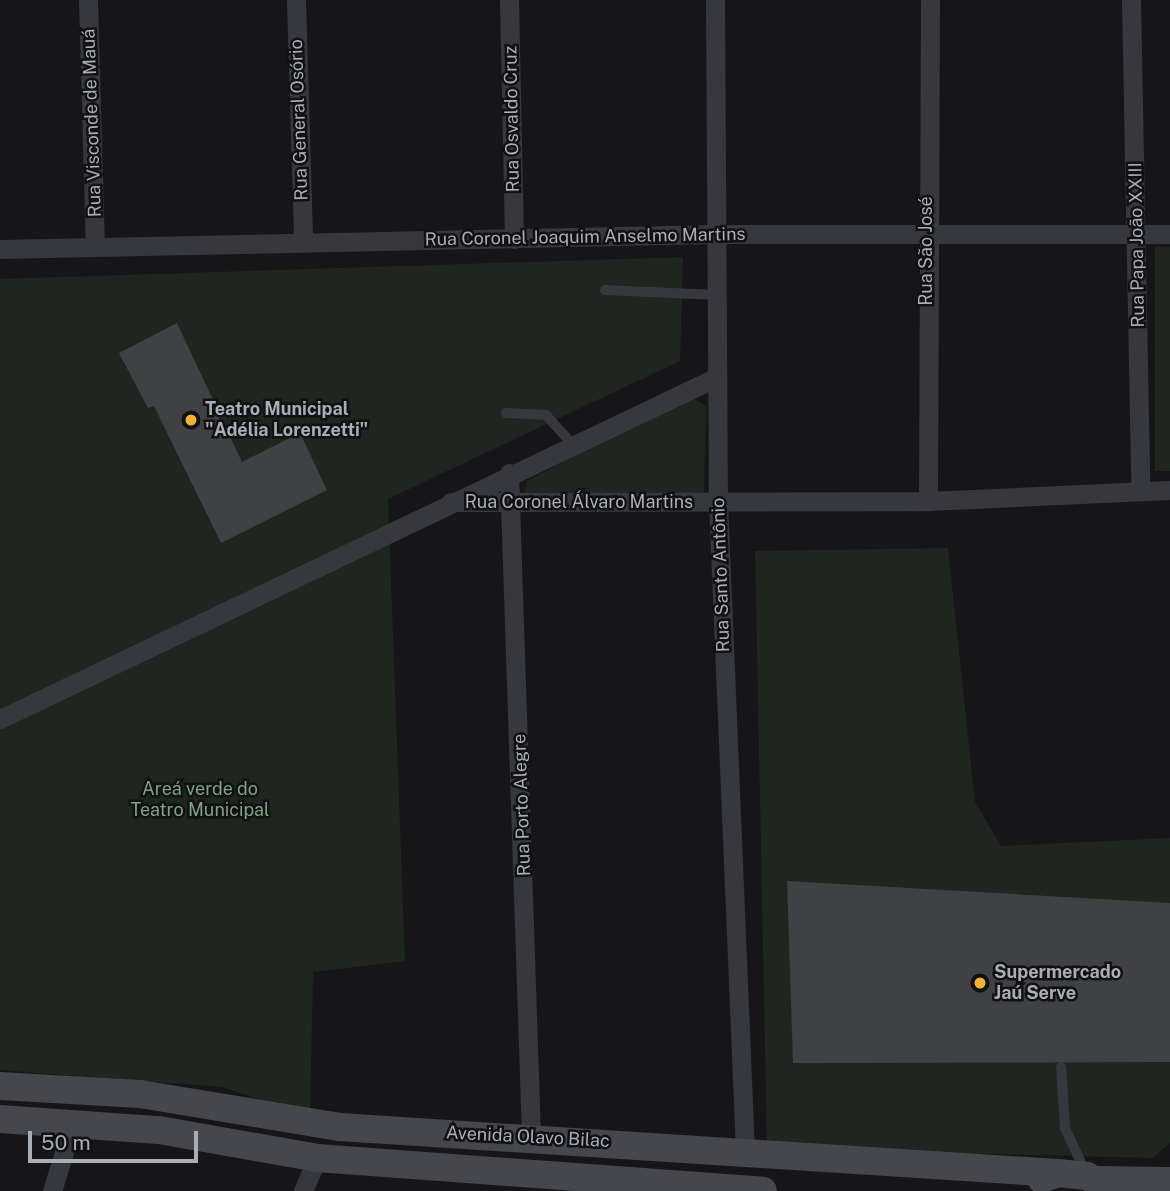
<!DOCTYPE html>
<meta charset="utf-8">
<style>
body{margin:0}
#map{position:relative;width:1170px;height:1191px;overflow:hidden;background:#161618;font-family:"Public Sans",sans-serif}
div>[style]{position:absolute}
.green>*{inset:0;background:#1e261f;transform-origin:0 0}
.building>*{inset:0;background:#404145}
.service>*{height:10px;margin:-5px;padding:0 5px;transform-origin:5px;border-radius:5px;background:#37383d}
.minor>*{height:19px;margin:-9.5px;padding:0 9.5px;transform-origin:9.5px;border-radius:9.5px;background:#37383d}
.secondary>*{height:28px;margin:-14px;padding:0 14px;transform-origin:14px;border-radius:14px;background:#45474d}
.dots>*{width:19px;height:19px;translate:-50% -50%;box-sizing:border-box;border:4px solid #111113;border-radius:50%}
span{translate:-50% -50%;white-space:nowrap;text-align:center;line-height:1.15;-webkit-text-stroke:5px #111113;paint-order:stroke}
.street-label{font-size:18px;color:#a8adb8}
.poi-label{font-size:18px;color:#a8adb8;font-weight:700}
.left{translate:0 -50%;text-align:left}
.park-label{font-size:18px;color:#7fa381}
.scale{position:absolute;left:28px;top:1131px;width:170px;height:32px;box-sizing:border-box;border:4px solid #a8adb8;border-top:0;padding-left:9px;font-size:21px;line-height:24px;white-space:nowrap;color:#a8adb8;-webkit-text-stroke:5px #111113;paint-order:stroke}
</style>
<div id="map">
<div class="green">
<div style="left:1155px;top:247px;width:15px;height:224px"></div>
<div style="clip-path:polygon(683px 257px,680px 361px,388px 499px,405px 961px,313px 972px,310px 1117px,222px 1087px,0 1070px,0 279px)"></div>
<div style="clip-path:polygon(690px 396px,706px 406px,704px 493px,523px 496px,527px 481px)"></div>
<div style="clip-path:polygon(948px 548px,975px 802px,1001px 846px,1170px 838px,1170px 1143px,1153px 1158px,767px 1148px,755px 551px)"></div>
</div>
<div class="building">
<div style="clip-path:polygon(177px 323px,242px 462px,300px 433px,327px 490px,221px 543px,154px 406px,148px 408px,119px 353px)"></div>
<div style="clip-path:polygon(787px 881px,1170px 903px,1170px 1062px,793px 1063px)"></div>
</div>
<div class="service">
<div style="left:605px;top:290px;width:112px;rotate:2.6deg"></div>
<div style="left:506px;top:413px;width:40px;rotate:2.9deg"></div>
<div style="left:546px;top:415px;width:39px;rotate:48deg"></div>
<div style="left:1061px;top:1067px;width:61px;rotate:86.2deg"></div>
<div style="left:1065px;top:1128px;width:47px;rotate:65.1deg"></div>
</div>
<div class="minor">
<div style="left:88px;top:0;width:246px;rotate:88.4deg"></div>
<div style="left:296px;top:0;width:241px;rotate:88.3deg"></div>
<div style="left:509px;top:0;width:239px;rotate:88.8deg"></div>
<div style="left:715px;top:0;width:502px;rotate:89.66deg"></div>
<div style="left:718px;top:502px;width:650px;rotate:87.62deg"></div>
<div style="left:1131px;top:0;width:489px;rotate:88.9deg"></div>
<div style="left:0;top:249px;width:718px;rotate:-1.2deg"></div>
<div style="left:718px;top:234px;width:452px"></div>
<div style="left:509px;top:473px;width:664px;rotate:88.1deg"></div>
<div style="left:928px;top:501px;width:501px;rotate:-89.77deg"></div>
<div style="left:451px;top:502px;width:477px;rotate:-0.1deg"></div>
<div style="left:928px;top:501px;width:242px;rotate:-2.6deg"></div>
<div style="left:0;top:719px;width:794px;rotate:-25.5deg"></div>
<div style="left:52px;top:1191px;width:71px;rotate:-72.8deg"></div>
<div style="left:303px;top:1191px;width:36px;rotate:-67deg"></div>
</div>
<div class="secondary">
<div style="left:0;top:1086px;width:140px;rotate:3.3deg"></div>
<div style="left:140px;top:1094px;width:203px;rotate:9.4deg"></div>
<div style="left:340px;top:1127px;width:719px;rotate:3.67deg"></div>
<div style="left:0;top:1119px;width:159px;rotate:4deg"></div>
<div style="left:159px;top:1130px;width:160px;rotate:10deg"></div>
<div style="left:317px;top:1158px;width:447px;rotate:4.2deg"></div>
<div style="left:1041px;top:1179px;width:18px;rotate:-19deg"></div>
<div style="left:1058px;top:1173px;width:29px;rotate:6deg"></div>
<div style="left:1087px;top:1176px;width:29px;rotate:31deg"></div>
<div style="left:1096px;top:1180px;width:74px;rotate:0.8deg"></div>
</div>
<div class="dots">
<div style="left:191px;top:420px;background:#f2b134"></div>
<div style="left:980px;top:983px;background:#f2b134"></div>
</div>
<div class="street-label">
<span style="left:512px;top:119px;rotate:-91deg">Rua Osvaldo Cruz</span>
<span style="left:299px;top:120px;rotate:-92deg">Rua General Osório</span>
<span style="left:92px;top:123px;rotate:-92deg">Rua Visconde de Mauá</span>
<span style="left:585px;top:237px;rotate:-1deg">Rua Coronel Joaquim Anselmo Martins</span>
<span style="left:1137px;top:245px;rotate:-91deg">Rua Papa João XXIII</span>
<span style="left:926px;top:251px;rotate:-90deg">Rua São José</span>
<span style="left:579px;top:502px">Rua Coronel Álvaro Martins</span>
<span style="left:721px;top:575px;rotate:-92deg">Rua Santo Antônio</span>
<span style="left:522px;top:805px;rotate:-92deg">Rua Porto Alegre</span>
<span style="left:528px;top:1137px;rotate:3deg">Avenida Olavo Bilac</span>
</div>
<div class="poi-label">
<span class="left" style="left:205px;top:420px">Teatro Municipal<br>"Adélia Lorenzetti"</span>
<span class="left" style="left:994px;top:983px">Supermercado<br>Jaú Serve</span>
</div>
<div class="park-label">
<span style="left:200px;top:800px">Areá verde do<br>Teatro Municipal</span>
</div>
<div class="scale">50 m</div>
</div>
